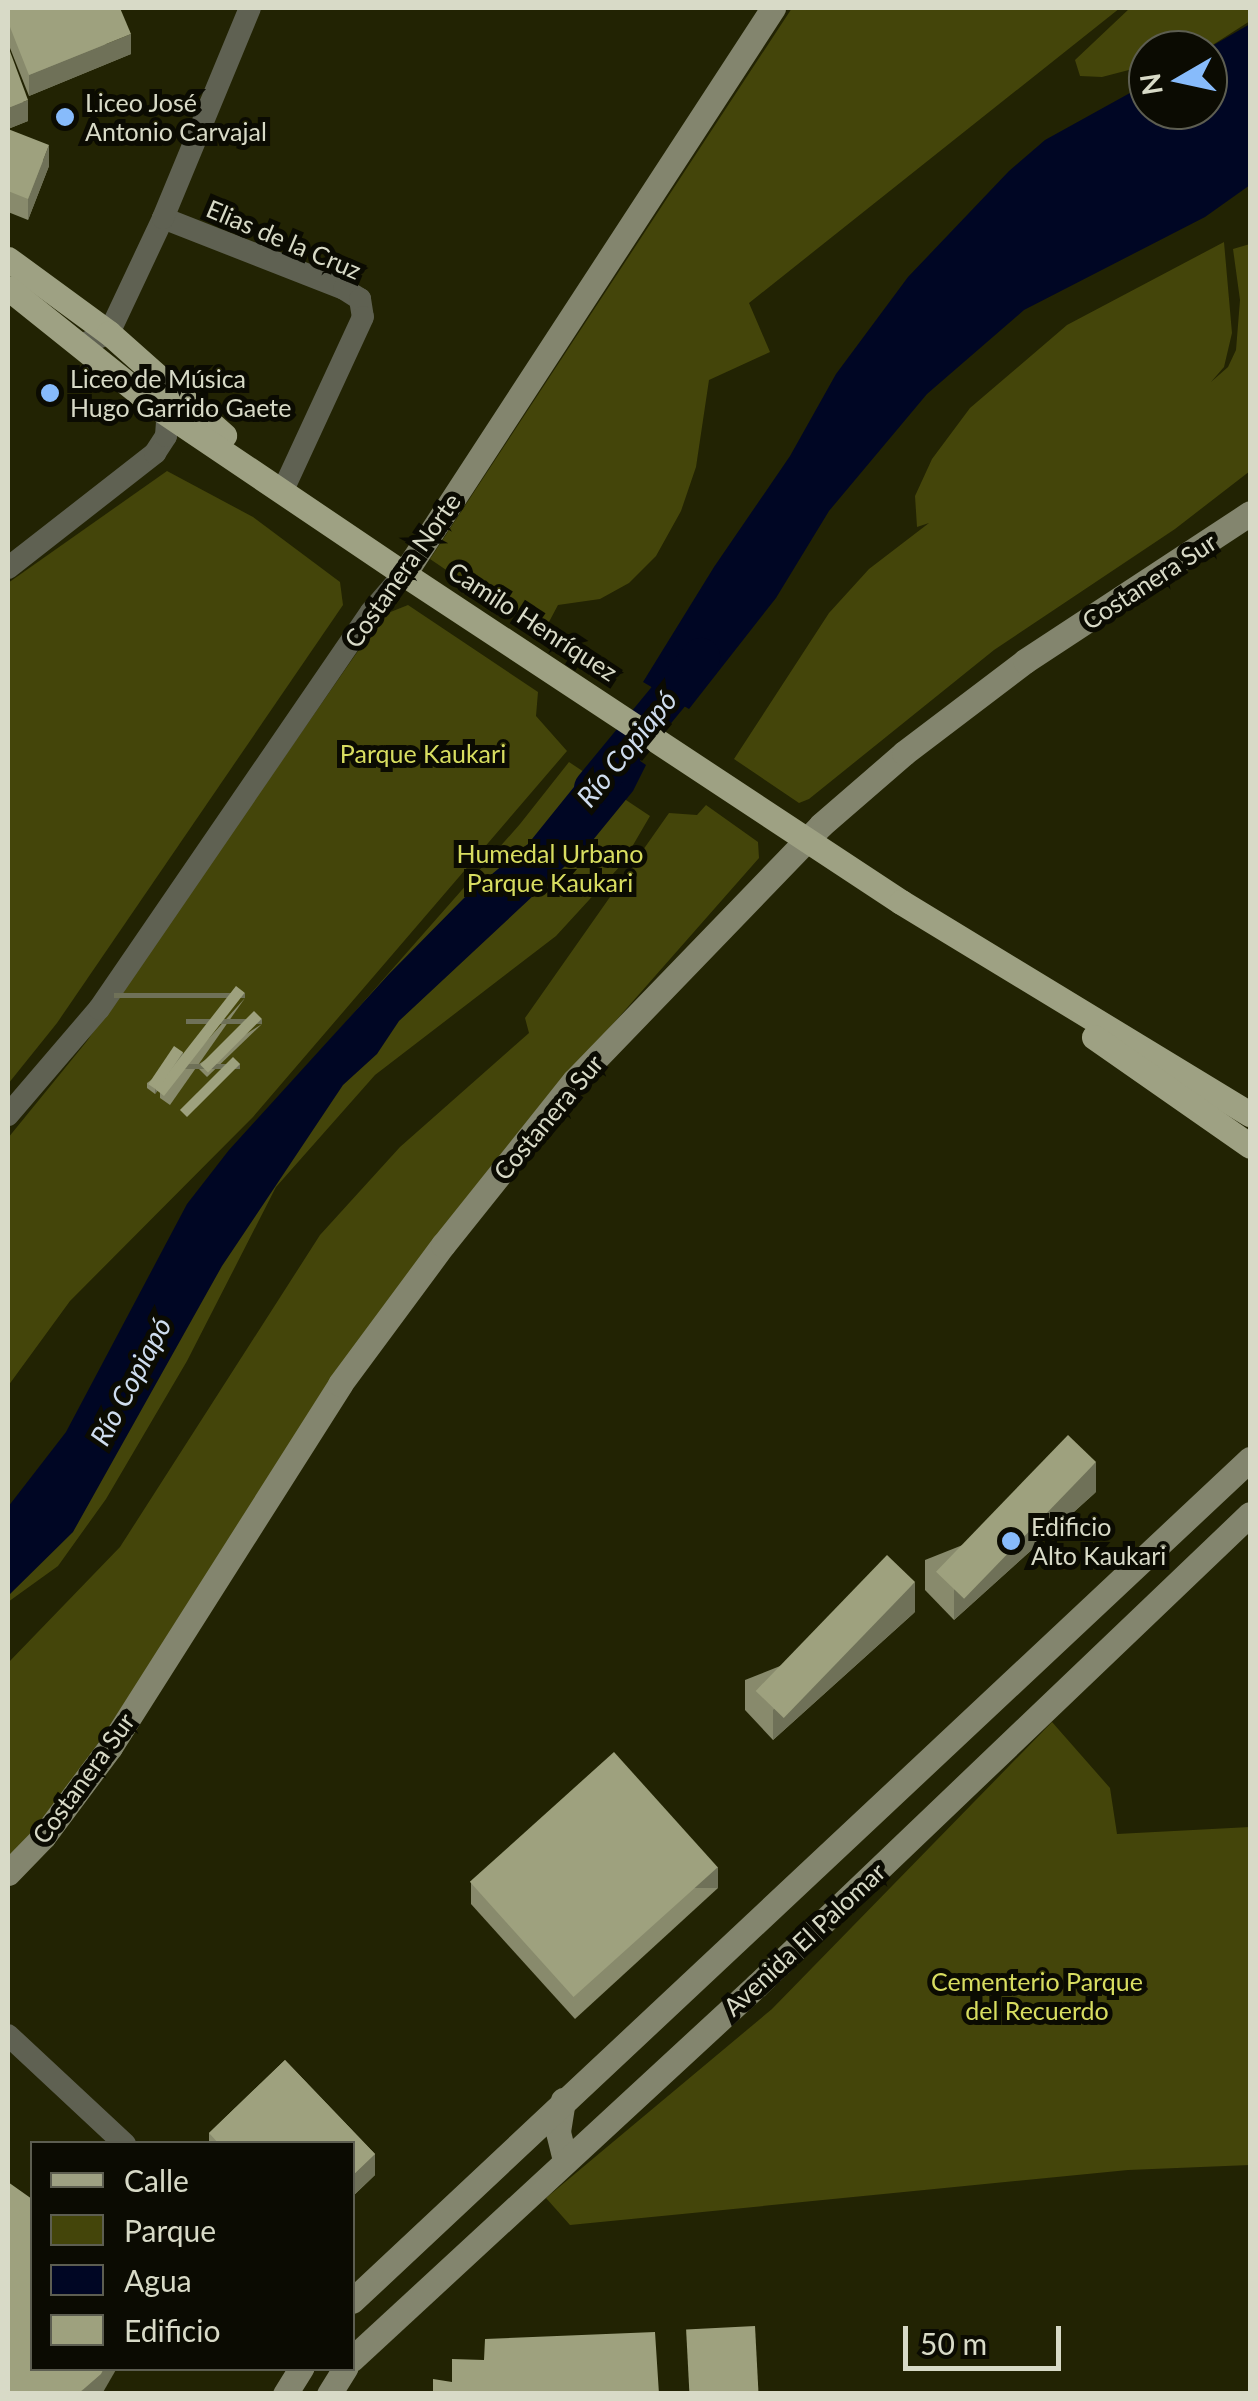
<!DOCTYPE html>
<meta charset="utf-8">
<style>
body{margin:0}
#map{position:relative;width:1258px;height:2401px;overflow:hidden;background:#222303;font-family:Lato,sans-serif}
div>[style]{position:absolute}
.green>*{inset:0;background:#44450a}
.water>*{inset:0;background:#000624}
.river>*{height:38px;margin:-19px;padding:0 19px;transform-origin:19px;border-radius:19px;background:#000624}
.street>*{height:22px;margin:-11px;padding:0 11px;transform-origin:11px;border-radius:11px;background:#5f6152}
.secondary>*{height:25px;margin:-12.5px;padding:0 12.5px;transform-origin:12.5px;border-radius:12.5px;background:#83856e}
.primary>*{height:25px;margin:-12.5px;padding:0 12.5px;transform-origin:12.5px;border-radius:12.5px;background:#9ea183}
.wall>*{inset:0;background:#888a6c}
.shaded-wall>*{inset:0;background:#6f7158;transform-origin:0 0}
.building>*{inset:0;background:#9ea17e;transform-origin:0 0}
.dots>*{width:28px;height:28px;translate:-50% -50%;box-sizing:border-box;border:5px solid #0b0b02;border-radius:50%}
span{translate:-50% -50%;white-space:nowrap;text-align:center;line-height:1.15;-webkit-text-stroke:10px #0b0b02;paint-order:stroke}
.poi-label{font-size:25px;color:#d8dac7}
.left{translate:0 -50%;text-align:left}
.street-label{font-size:25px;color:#d8dac7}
.park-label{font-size:25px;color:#d8dd60}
.water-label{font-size:28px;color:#cedcee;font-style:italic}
.frame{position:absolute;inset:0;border:10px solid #d8dac7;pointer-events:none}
.legend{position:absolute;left:30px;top:2141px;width:325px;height:230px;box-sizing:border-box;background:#0b0b02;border:2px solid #5d5e51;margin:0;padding:12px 18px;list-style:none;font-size:30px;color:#d8dac7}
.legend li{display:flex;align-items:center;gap:20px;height:50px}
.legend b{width:50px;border:2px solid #5d5e51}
.north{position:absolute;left:1128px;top:30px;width:100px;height:100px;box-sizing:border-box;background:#0b0b02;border:2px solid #5d5e51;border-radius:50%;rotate:261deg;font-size:28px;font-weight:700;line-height:40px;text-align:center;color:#d8dac7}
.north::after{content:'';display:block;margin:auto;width:35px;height:45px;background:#87bbfb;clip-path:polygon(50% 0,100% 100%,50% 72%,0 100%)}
.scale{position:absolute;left:903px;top:2326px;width:158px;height:45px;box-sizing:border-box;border:5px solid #d8dac7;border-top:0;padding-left:12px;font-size:30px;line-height:35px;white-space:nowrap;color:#d8dac7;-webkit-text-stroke:8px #0b0b02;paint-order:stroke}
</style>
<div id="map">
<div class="green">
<div style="clip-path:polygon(792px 8px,1120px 8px,749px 303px,770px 352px,709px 380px,696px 467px,681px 511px,656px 556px,629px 583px,600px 599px,558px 605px,542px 635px,430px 559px)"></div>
<div style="clip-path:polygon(1130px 8px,1250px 8px,1250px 21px,1211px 46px,1148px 50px,1148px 65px,1102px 77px,1080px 76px,1075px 60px)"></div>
<div style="clip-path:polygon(1224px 242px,1232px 333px,1224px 367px,1211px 382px,1228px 367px,1236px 350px,1240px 300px,1233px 249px,1250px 244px,1250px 471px,1175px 529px,994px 650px,809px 799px,799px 803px,734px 759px,829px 613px,869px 569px,929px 523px,917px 527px,915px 496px,932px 459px,970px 408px,1067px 325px)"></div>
<div style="clip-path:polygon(167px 471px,253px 517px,340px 582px,343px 605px,57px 1023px,8px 1084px,8px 583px)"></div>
<div style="clip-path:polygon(408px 605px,538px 692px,536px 716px,567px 751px,253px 1117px,70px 1301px,8px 1386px,8px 1138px,87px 1041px,383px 615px)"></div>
<div style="clip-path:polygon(569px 762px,650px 816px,622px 864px,556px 936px,375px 1075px,276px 1187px,187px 1361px,106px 1499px,58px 1566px,8px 1602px,8px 1516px,75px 1431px,263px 1116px,520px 824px)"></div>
<div style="clip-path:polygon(706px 805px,758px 842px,759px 858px,531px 1117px,227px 1549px,39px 1832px,8px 1867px,8px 1663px,120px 1547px,320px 1235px,400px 1147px,529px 1033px,525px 1018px,669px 813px,697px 815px)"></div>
<div style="clip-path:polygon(1052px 1722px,1110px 1788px,1117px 1834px,1250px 1827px,1250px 2165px,1128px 2170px,570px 2225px,546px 2198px,772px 2009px)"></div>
</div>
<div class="water">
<div style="clip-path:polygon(1250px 24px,1250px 185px,1205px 217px,1024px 310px,927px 394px,829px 511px,776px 598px,689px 709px,643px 682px,714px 567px,790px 456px,836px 374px,908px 277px,1009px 171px,1045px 140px,1148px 83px,1148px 110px,1208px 110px,1205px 50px)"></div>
<div style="clip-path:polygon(611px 741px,646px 765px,633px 791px,593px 840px,399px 1021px,377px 1054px,343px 1085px,222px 1266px,73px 1532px,8px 1596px,8px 1507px,66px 1432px,187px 1204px,229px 1150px,389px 974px,467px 895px,528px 844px)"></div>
</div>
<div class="river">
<div style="left:593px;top:788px;width:170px;rotate:-50.5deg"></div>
</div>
<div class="street">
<div style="left:163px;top:218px;width:194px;rotate:21.4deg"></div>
<div style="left:344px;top:289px;width:19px;rotate:32deg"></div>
<div style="left:360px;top:299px;width:18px;rotate:81deg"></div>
<div style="left:363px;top:317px;width:188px;rotate:114.8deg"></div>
<div style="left:81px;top:345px;width:30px;rotate:-23deg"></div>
<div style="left:109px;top:333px;width:127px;rotate:-64.8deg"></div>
<div style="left:163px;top:218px;width:227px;rotate:-67.5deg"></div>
<div style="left:8px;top:568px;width:187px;rotate:-38deg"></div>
<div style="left:155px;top:453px;width:20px;rotate:-57deg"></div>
<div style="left:166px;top:436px;width:39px;rotate:-86deg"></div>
<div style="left:8px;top:1115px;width:140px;rotate:-49.4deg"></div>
<div style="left:99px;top:1009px;width:481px;rotate:-55.6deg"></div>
<div style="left:371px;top:612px;width:50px;rotate:-49deg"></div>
<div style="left:8px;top:2035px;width:160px;rotate:43deg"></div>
</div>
<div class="secondary">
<div style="left:404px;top:574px;width:676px;rotate:-56.9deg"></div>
<div style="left:8px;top:1873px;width:50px;rotate:-45.8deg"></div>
<div style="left:43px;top:1837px;width:112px;rotate:-53.3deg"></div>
<div style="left:110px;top:1747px;width:430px;rotate:-57.6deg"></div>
<div style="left:340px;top:1384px;width:173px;rotate:-53.5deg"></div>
<div style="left:443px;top:1245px;width:210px;rotate:-51.4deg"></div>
<div style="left:574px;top:1081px;width:356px;rotate:-46deg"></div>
<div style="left:821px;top:825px;width:110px;rotate:-40.9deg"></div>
<div style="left:904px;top:753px;width:152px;rotate:-37.2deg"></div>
<div style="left:1025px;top:661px;width:269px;rotate:-33.3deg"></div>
<div style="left:563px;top:2100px;width:32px;rotate:99deg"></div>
<div style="left:558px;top:2132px;width:30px;rotate:76deg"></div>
<div style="left:352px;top:2301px;width:1231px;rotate:-43.16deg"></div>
<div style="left:352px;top:2359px;width:550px;rotate:-42.72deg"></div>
<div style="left:756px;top:1986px;width:683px;rotate:-43.7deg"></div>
<div style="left:285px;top:2394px;width:31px;rotate:-58deg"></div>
<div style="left:329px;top:2394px;width:31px;rotate:-58deg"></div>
</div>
<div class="primary">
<div style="left:8px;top:259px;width:125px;rotate:36.2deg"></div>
<div style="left:109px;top:333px;width:154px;rotate:41.6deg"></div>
<div style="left:8px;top:288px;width:192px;rotate:38.7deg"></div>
<div style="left:158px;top:408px;width:297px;rotate:34deg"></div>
<div style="left:404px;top:574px;width:595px;rotate:33.42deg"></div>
<div style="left:901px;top:902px;width:408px;rotate:31.3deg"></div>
<div style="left:1094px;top:1037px;width:190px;rotate:34.9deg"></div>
</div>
<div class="wall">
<div style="clip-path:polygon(8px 8px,131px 54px,29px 96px,8px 43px)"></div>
<div style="clip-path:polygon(8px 46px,28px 121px,8px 129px,49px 166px,28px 220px,8px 212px)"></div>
<div style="clip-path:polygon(245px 998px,170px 1105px,160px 1098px,160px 1093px)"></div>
<div style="clip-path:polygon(262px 1024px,207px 1077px,199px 1069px,199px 1064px)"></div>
<div style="clip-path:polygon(183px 1057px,155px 1094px,147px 1088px,147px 1083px)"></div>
<div style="clip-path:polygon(1096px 1492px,954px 1620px,925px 1590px,925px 1560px)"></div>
<div style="clip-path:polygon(915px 1612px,773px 1740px,745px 1710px,745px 1680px)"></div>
<div style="clip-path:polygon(471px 1883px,718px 1888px,575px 2019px,471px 1904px)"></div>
<div style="clip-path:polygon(285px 2060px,375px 2154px,375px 2175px,352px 2197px,352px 2144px,209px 2144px,209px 2133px)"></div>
</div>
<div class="shaded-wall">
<div style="clip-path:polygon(131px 34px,131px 54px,29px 96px,29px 75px)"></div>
<div style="clip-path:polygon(28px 100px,28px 121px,8px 129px,8px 108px)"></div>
<div style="clip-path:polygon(49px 145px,49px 166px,28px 220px,28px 199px)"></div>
<div style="left:245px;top:993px;width:5px;height:131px;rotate:90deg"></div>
<div style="left:262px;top:1019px;width:5px;height:76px;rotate:90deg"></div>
<div style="clip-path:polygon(183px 1052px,183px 1057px,155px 1094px,155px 1089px)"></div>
<div style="left:240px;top:1064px;width:5px;height:76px;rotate:90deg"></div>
<div style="clip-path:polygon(1096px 1462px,1096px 1492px,954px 1620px,954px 1590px)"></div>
<div style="clip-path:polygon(915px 1582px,915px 1612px,773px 1740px,773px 1710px)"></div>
<div style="left:718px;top:1867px;width:21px;height:194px;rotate:90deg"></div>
<div style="clip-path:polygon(375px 2154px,375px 2175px,352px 2197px,352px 2176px)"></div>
<div style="clip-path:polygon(104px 2368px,117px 2368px,102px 2394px,78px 2394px)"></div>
</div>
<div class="building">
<div style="clip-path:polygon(8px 8px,120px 8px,131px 34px,29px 75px,8px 22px)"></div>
<div style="clip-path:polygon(8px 46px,28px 100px,8px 108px)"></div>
<div style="clip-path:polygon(8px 129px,49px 145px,28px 199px,8px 191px)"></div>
<div style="left:236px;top:986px;width:11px;height:131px;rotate:38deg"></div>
<div style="left:254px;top:1011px;width:11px;height:76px;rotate:45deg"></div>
<div style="left:174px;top:1046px;width:11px;height:46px;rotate:34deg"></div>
<div style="left:233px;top:1057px;width:10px;height:75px;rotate:45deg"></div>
<div style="left:1068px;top:1435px;width:39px;height:190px;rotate:44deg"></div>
<div style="left:887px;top:1555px;width:39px;height:189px;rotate:44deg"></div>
<div style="left:614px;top:1752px;width:155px;height:194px;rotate:48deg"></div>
<div style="clip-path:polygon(285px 2060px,375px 2154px,352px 2176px,352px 2144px,219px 2144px,209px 2133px)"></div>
<div style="clip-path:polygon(8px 2182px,32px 2199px,32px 2368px,104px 2368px,101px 2374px,78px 2394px,8px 2394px)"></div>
<div style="left:755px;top:2326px;width:68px;height:69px;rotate:87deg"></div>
<div style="clip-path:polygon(655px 2332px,659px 2394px,433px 2394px,433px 2379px,452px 2382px,452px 2359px,484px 2360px,485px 2339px)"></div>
</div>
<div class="dots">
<div style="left:65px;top:117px;background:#87bbfb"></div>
<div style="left:50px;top:393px;background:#87bbfb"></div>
<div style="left:1011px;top:1541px;background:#87bbfb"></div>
</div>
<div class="poi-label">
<span class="left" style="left:85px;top:117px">Liceo José<br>Antonio Carvajal</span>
<span class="left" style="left:70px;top:393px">Liceo de Música<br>Hugo Garrido Gaete</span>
<span class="left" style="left:1031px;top:1541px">Edificio<br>Alto Kaukari</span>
</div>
<div class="street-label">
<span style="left:284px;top:239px;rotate:23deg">Elias de la Cruz</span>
<span style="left:402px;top:570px;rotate:-55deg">Costanera Norte</span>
<span style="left:1149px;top:581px;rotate:-33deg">Costanera Sur</span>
<span style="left:533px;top:621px;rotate:33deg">Camilo Henríquez</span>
<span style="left:548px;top:1117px;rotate:-50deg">Costanera Sur</span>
<span style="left:83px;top:1778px;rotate:-54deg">Costanera Sur</span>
<span style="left:804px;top:1939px;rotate:-43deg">Avenida El Palomar</span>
</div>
<div class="park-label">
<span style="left:423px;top:753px">Parque Kaukari</span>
<span style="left:550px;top:868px">Humedal Urbano<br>Parque Kaukari</span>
<span style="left:1037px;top:1996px">Cementerio Parque<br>del Recuerdo</span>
</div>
<div class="water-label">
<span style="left:626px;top:748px;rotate:-51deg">Río Copiapó</span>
<span style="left:130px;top:1381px;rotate:-62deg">Río Copiapó</span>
</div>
<div class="frame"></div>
<ul class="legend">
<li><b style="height:12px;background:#9ea183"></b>Calle</li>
<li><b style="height:28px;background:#44450a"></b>Parque</li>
<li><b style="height:28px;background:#000624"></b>Agua</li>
<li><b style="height:28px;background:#9ea17e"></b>Edificio</li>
</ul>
<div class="north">N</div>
<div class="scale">50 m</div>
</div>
